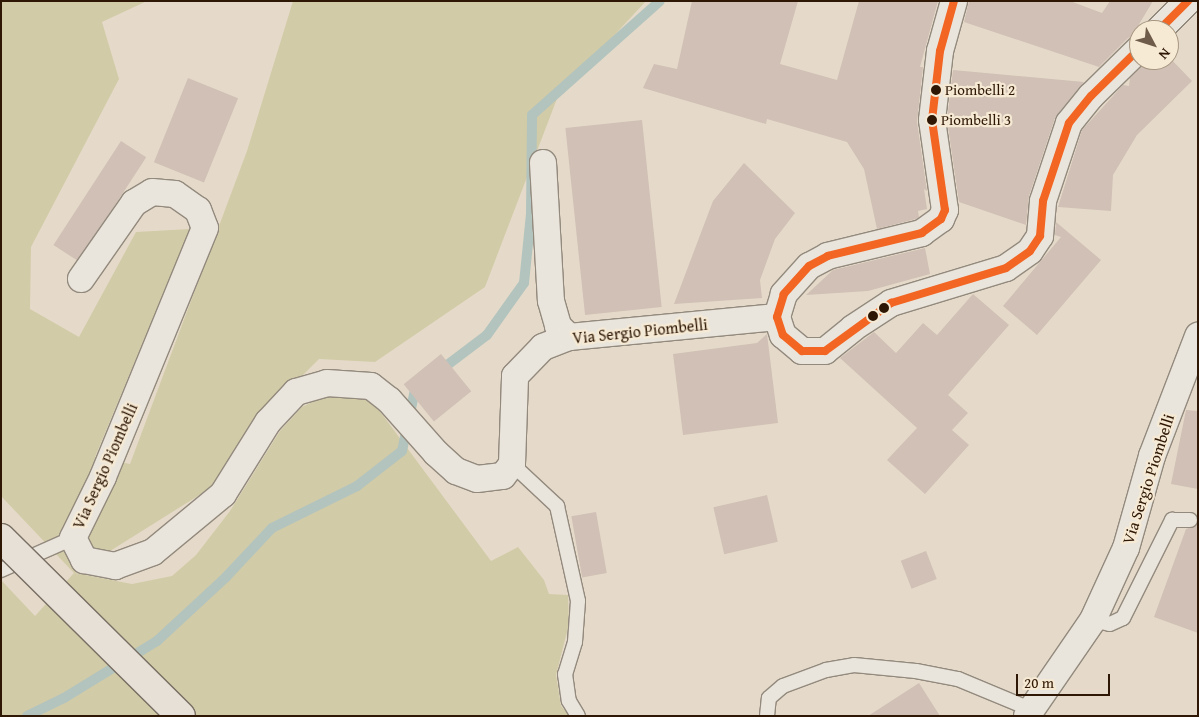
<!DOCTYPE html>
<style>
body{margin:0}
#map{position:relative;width:1199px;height:717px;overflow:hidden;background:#e5dac9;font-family:"Gentium Book Plus",serif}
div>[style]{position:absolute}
.green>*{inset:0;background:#d2cba7}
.stream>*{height:10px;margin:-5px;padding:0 5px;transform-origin:5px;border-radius:5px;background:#b3c4be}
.building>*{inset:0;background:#d0c0b5;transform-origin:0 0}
.roads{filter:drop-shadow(1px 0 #938a7e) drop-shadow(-1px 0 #938a7e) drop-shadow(0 1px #938a7e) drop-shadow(0 -1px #938a7e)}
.service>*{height:14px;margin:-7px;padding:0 7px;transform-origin:7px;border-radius:7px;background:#eae5dc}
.minor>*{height:26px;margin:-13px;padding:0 13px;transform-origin:13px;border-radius:13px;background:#eae5dc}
.bridges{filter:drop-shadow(1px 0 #796f64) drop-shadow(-1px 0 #796f64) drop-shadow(0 1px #796f64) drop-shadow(0 -1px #796f64)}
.motorway-bridge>*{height:28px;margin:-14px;padding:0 14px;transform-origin:14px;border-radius:14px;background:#e7e0d6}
.bus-1>*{height:8px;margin:-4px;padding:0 4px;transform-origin:4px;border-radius:4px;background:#f26522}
.dots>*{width:14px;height:14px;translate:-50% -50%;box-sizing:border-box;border:2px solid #f6ead4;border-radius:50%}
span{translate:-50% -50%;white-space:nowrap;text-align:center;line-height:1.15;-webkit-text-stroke:4.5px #f6ead4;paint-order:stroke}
.bus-label{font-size:15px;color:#2e1704}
.left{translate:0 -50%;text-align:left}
.street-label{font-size:16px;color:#2e1704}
.frame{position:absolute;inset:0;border:2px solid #2e1704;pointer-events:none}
.north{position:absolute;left:1129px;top:20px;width:50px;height:50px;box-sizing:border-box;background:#f6ead4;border:1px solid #a69681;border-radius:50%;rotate:130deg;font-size:14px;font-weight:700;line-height:20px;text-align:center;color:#2e1704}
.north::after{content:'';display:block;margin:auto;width:18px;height:22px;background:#6e5b49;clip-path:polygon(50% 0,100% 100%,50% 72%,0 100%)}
.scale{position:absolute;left:1016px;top:674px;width:94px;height:22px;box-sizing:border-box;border:2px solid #2e1704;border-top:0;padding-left:6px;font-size:15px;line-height:18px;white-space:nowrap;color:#2e1704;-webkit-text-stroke:4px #f6ead4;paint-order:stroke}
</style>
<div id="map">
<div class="green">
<div style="clip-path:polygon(1px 1px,147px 1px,102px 22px,119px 79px,31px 247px,30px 309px,79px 337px,136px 232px,190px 229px,95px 457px,130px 464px,247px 151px,293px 1px,646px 1px,558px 96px,485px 287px,375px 362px,319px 359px,265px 413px,209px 489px,75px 573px,132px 584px,172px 576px,196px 555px,230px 511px,280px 431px,302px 407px,334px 392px,370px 398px,491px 561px,518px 547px,544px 580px,549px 594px,568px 595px,569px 624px,556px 675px,561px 706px,570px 716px,1px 716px,1px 580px,35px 616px,74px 573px,1px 496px)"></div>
</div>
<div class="stream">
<div style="left:438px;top:372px;width:61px;rotate:-37.1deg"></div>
<div style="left:487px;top:335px;width:64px;rotate:-54.6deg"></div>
<div style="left:524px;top:283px;width:69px;rotate:-84.2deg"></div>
<div style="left:531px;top:214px;width:99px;rotate:-89.4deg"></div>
<div style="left:532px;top:115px;width:171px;rotate:-41.7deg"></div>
<div style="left:27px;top:716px;width:41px;rotate:-25.9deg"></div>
<div style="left:64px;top:698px;width:109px;rotate:-31.5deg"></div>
<div style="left:157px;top:641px;width:94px;rotate:-42.8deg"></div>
<div style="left:226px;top:577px;width:67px;rotate:-46.8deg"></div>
<div style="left:272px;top:528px;width:95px;rotate:-26.3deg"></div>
<div style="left:357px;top:486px;width:57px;rotate:-37.9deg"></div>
<div style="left:402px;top:451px;width:62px;rotate:-78deg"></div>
<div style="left:415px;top:390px;width:8px;rotate:-40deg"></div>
</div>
<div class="building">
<div style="clip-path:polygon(692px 1px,798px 1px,780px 64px,837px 80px,859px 1px,938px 1px,920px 67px,923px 67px,917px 122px,927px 191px,924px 189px,927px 209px,918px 211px,919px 217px,916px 219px,877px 229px,864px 169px,847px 142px,767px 119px,766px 124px,643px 88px,654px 64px,677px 69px)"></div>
<div style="clip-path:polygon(969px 1px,1070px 1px,1102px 13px,1110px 1px,1153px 1px,1138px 26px,1142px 30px,1139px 34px,1128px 38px,1099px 67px,964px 22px)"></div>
<div style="clip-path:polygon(1169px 57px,1192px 81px,1137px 135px,1113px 175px,1111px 211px,1058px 207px,1082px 130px,1123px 85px,1129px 86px,1130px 78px,1149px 60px,1169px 60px)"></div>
<div style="clip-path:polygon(953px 70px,1084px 82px,1055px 118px,1029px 196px,1026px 225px,959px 202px,947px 120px)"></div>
<div style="left:188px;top:78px;width:54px;height:91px;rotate:22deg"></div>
<div style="left:642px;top:120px;width:188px;height:77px;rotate:84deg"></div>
<div style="left:121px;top:141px;width:30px;height:124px;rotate:33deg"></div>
<div style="clip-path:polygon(744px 163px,795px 213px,775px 239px,760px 280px,762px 298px,674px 304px,713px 201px)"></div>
<div style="clip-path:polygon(1056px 222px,1101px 260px,1037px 335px,1003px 306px,1061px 237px,1055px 235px)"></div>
<div style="clip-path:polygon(925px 248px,930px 274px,868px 291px,806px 295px,833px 270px)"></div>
<div style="clip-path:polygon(973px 294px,1009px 325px,948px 395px,968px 413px,952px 430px,969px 445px,925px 494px,887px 460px,917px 428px,840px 358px,874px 332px,896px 353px,923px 323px,937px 335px)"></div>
<div style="clip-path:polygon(767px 334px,778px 423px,683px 435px,673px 354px,757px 343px)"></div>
<div style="left:441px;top:354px;width:48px;height:48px;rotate:51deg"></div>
<div style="clip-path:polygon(1186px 410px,1198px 411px,1198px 489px,1171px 484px)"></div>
<div style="left:767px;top:495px;width:48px;height:55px;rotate:77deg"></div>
<div style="left:596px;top:512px;width:62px;height:25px;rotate:80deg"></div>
<div style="clip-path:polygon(1198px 524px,1198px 633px,1154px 617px,1186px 529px)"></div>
<div style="left:926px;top:551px;width:30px;height:27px;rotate:69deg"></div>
<div style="clip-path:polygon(919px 683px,940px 716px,868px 716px)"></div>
</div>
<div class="roads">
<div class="service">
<div style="left:512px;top:464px;width:62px;rotate:43deg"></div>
<div style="left:557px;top:506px;width:97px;rotate:77.5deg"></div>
<div style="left:578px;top:601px;width:41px;rotate:94.2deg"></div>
<div style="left:575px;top:642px;width:34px;rotate:107deg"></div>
<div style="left:565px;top:674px;width:27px;rotate:82deg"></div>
<div style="left:569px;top:701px;width:17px;rotate:59deg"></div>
<div style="left:1px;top:570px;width:79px;rotate:-24deg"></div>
<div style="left:1093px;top:620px;width:17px;rotate:13deg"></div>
<div style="left:1110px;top:624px;width:14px;rotate:-25deg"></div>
<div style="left:1123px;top:618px;width:110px;rotate:-63.4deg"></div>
<div style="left:1172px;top:520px;width:18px"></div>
<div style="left:767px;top:716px;width:18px;rotate:-84deg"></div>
<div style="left:769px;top:698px;width:18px;rotate:-41deg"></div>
<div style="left:783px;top:686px;width:46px;rotate:-20.4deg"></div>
<div style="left:826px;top:670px;width:28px;rotate:-10deg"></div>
<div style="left:854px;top:665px;width:62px;rotate:5.5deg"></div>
<div style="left:916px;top:671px;width:43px;rotate:10.8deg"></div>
<div style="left:958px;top:679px;width:70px;rotate:22.6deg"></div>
<div style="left:1023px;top:706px;width:13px;rotate:-13deg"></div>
</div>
<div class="minor">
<div style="left:954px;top:1px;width:52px;rotate:105.6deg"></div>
<div style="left:940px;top:51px;width:69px;rotate:96.6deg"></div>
<div style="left:932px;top:120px;width:91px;rotate:81.8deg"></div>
<div style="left:945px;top:210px;width:10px;rotate:114deg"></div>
<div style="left:941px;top:219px;width:24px;rotate:144deg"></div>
<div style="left:922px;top:233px;width:97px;rotate:166.3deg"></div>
<div style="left:828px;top:256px;width:21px;rotate:152deg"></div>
<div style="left:809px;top:266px;width:38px;rotate:132deg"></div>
<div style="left:784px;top:294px;width:24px;rotate:107deg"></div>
<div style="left:777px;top:317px;width:19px;rotate:72deg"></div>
<div style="left:783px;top:335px;width:25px;rotate:40deg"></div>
<div style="left:802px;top:351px;width:23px"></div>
<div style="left:825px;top:351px;width:36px;rotate:-39deg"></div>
<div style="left:853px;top:328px;width:45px;rotate:-33.3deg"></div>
<div style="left:891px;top:303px;width:120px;rotate:-16.9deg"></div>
<div style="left:1006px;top:268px;width:29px;rotate:-35deg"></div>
<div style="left:1030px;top:251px;width:18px;rotate:-56deg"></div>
<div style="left:1040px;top:236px;width:35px;rotate:-85deg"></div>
<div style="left:1043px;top:201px;width:82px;rotate:-71.6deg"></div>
<div style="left:1069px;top:123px;width:35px;rotate:-51deg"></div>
<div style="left:1091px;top:96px;width:67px;rotate:-44.4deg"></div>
<div style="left:1159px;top:30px;width:41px;rotate:-45deg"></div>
<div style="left:543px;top:163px;width:138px;rotate:86.7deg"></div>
<div style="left:551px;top:301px;width:26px;rotate:74deg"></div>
<div style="left:558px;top:326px;width:16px;rotate:45deg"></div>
<div style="left:81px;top:279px;width:93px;rotate:-55.1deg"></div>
<div style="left:134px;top:203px;width:21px;rotate:-31deg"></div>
<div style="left:152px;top:192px;width:23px;rotate:5deg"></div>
<div style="left:175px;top:194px;width:28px;rotate:35deg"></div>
<div style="left:198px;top:210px;width:19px;rotate:69deg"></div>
<div style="left:205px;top:228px;width:269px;rotate:112.3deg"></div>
<div style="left:103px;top:477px;width:68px;rotate:116.2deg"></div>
<div style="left:73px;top:538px;width:25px;rotate:63deg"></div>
<div style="left:84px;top:560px;width:32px;rotate:11deg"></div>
<div style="left:115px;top:566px;width:40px;rotate:-20.2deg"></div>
<div style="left:153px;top:552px;width:91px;rotate:-39.6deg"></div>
<div style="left:223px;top:494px;width:85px;rotate:-58deg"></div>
<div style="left:268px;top:422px;width:41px;rotate:-47deg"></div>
<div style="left:296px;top:392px;width:32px;rotate:-16deg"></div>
<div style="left:327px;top:383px;width:44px;rotate:3.9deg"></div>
<div style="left:371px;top:386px;width:23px;rotate:38deg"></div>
<div style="left:389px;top:400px;width:71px;rotate:48.4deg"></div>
<div style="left:436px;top:453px;width:27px;rotate:42deg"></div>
<div style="left:456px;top:471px;width:22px;rotate:21deg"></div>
<div style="left:477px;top:479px;width:26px;rotate:-7deg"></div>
<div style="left:503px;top:476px;width:15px;rotate:-53deg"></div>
<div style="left:512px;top:464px;width:88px;rotate:-88deg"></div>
<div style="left:515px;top:376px;width:40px;rotate:-46deg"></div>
<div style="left:543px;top:347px;width:28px;rotate:-21deg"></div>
<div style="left:569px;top:337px;width:209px;rotate:-5.5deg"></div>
<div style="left:1027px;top:716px;width:116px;rotate:-55.5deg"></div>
<div style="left:1093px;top:620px;width:79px;rotate:-65.4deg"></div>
<div style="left:1126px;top:548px;width:96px;rotate:-74.2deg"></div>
<div style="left:1152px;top:456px;width:129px;rotate:-69deg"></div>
</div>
</div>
<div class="bridges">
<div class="motorway-bridge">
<div style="left:1px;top:538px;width:253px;rotate:44.7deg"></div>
</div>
</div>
<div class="bus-1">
<div style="left:954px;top:1px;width:52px;rotate:105.6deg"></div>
<div style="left:940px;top:51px;width:69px;rotate:96.6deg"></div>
<div style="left:932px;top:120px;width:91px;rotate:81.8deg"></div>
<div style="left:945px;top:210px;width:10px;rotate:114deg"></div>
<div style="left:941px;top:219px;width:24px;rotate:144deg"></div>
<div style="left:922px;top:233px;width:97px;rotate:166.3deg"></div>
<div style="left:828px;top:256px;width:21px;rotate:152deg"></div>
<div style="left:809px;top:266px;width:38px;rotate:132deg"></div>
<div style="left:784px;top:294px;width:24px;rotate:107deg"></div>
<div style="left:777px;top:317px;width:19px;rotate:72deg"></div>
<div style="left:783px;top:335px;width:25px;rotate:40deg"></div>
<div style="left:802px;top:351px;width:23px"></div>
<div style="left:825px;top:351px;width:82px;rotate:-36deg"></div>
<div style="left:891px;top:303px;width:120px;rotate:-16.9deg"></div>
<div style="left:1006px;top:268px;width:29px;rotate:-35deg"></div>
<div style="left:1030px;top:251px;width:18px;rotate:-56deg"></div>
<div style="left:1040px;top:236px;width:35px;rotate:-85deg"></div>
<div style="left:1043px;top:201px;width:82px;rotate:-71.6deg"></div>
<div style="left:1069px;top:123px;width:35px;rotate:-51deg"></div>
<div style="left:1091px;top:96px;width:67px;rotate:-44.4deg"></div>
<div style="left:1159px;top:30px;width:41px;rotate:-45deg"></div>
</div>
<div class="dots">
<div style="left:936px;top:90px;background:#2e1704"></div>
<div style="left:932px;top:120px;background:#2e1704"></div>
<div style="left:884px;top:308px;background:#2e1704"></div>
<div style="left:873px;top:316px;background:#2e1704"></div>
</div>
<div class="bus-label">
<span class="left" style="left:945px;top:90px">Piombelli 2</span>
<span class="left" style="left:941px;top:120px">Piombelli 3</span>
</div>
<div class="street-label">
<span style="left:640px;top:331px;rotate:-6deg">Via Sergio Piombelli</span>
<span style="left:105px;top:466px;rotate:-66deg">Via Sergio Piombelli</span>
<span style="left:1148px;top:479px;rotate:-72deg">Via Sergio Piombelli</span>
</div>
<div class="frame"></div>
<div class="north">N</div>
<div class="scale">20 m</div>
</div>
